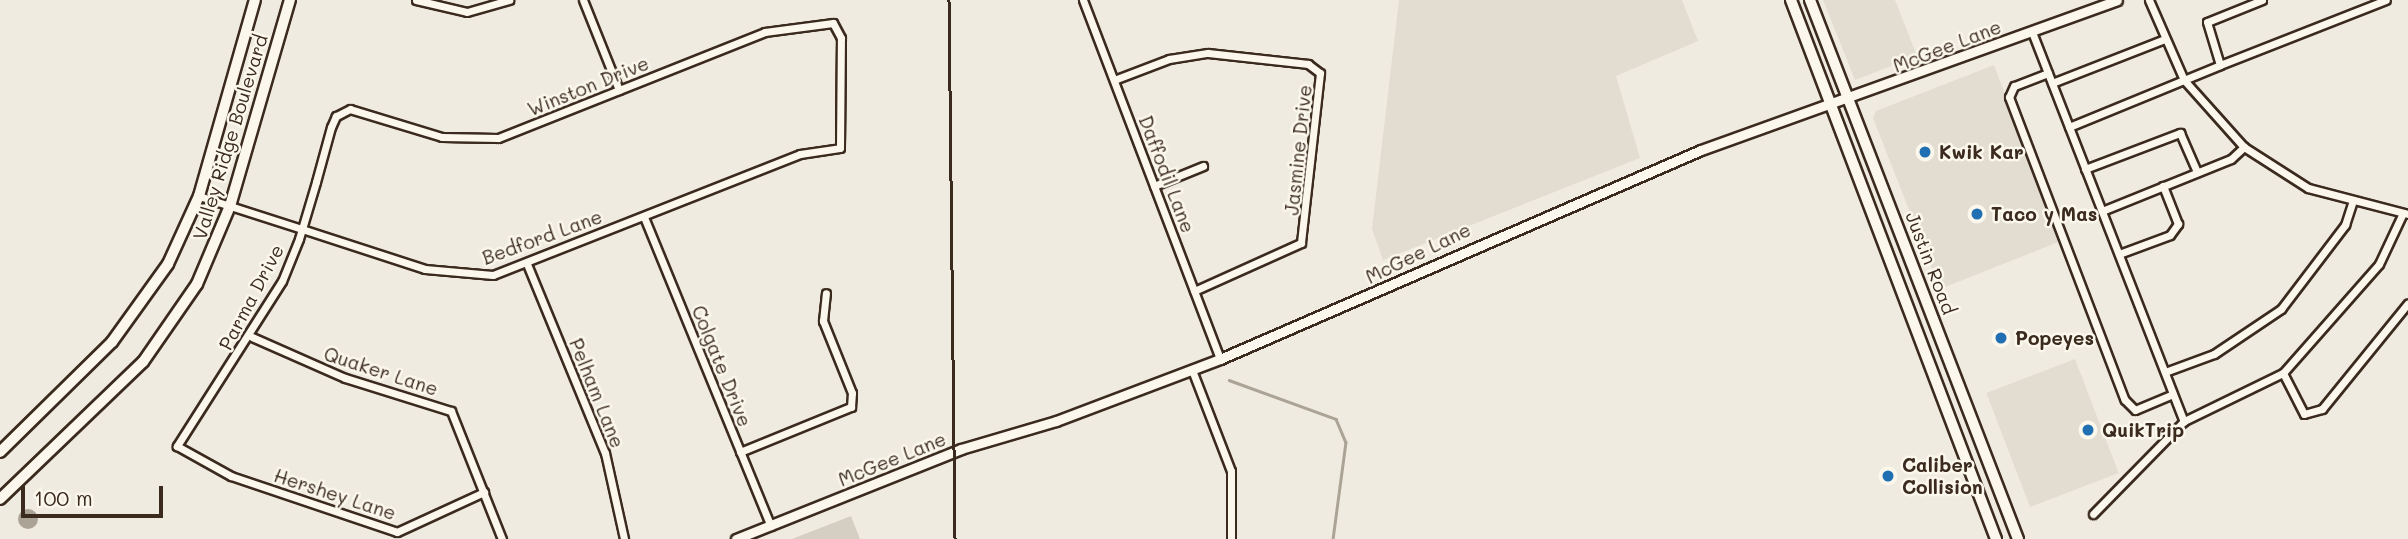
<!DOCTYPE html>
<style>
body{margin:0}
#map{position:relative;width:2408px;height:539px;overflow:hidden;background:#f0ebe0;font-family:Mali,sans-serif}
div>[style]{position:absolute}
.built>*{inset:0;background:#e2dcd1;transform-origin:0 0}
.green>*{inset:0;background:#d5cec3}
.water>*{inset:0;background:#aca397}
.round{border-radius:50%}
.stream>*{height:2.5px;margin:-1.25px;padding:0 1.25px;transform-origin:1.25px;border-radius:1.25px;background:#aca397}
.roads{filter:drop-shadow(2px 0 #3b2a1e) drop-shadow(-2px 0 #3b2a1e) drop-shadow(0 2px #3b2a1e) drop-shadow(0 -2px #3b2a1e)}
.minor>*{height:7px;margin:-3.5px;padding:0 3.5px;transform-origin:3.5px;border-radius:3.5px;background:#fbf7ec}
.tertiary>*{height:9px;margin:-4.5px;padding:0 4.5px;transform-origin:4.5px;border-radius:4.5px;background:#fbf7ec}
.secondary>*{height:10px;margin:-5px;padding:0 5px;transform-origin:5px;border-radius:5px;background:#fbf7ec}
.rail>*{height:2.5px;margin:-1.25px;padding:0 1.25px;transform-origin:1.25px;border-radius:1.25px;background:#3b2a1e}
.dots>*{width:19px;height:19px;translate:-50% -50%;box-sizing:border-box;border:4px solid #fbf7ec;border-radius:50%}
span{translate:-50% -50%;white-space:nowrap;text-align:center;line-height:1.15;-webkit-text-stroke:5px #fbf7ec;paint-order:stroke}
.street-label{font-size:19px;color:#3b2a1e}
.poi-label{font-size:19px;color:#3b2a1e;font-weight:700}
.left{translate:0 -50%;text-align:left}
.scale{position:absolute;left:21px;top:486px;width:142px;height:32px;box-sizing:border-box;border:4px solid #3b2a1e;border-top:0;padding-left:9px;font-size:21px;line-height:24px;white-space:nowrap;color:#3b2a1e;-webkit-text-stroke:5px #fbf7ec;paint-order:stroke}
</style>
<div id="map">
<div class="built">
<div style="clip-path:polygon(1399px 0,1682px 0,1698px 41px,1616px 76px,1640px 158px,1383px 260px,1372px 229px)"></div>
<div style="clip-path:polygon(1823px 0,1895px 0,1917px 56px,1855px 80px)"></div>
<div style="clip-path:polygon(1994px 65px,2061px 241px,1940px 289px,1873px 118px,1876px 111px)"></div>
<div style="left:2075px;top:359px;width:122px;height:95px;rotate:69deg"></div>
</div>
<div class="green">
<div style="clip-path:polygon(851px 516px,860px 539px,792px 539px)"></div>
</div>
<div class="water">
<div class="round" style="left:18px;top:509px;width:20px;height:20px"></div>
</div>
<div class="stream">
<div style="left:1229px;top:380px;width:114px;rotate:20deg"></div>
<div style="left:1336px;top:419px;width:25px;rotate:67deg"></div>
<div style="left:1346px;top:442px;width:98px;rotate:97.6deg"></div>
</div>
<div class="roads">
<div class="minor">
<div style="left:416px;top:0;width:52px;rotate:13.2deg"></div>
<div style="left:467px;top:12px;width:44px;rotate:-15.9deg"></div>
<div style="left:583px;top:0;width:97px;rotate:68.2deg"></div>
<div style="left:1083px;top:0;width:384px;rotate:69.1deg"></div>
<div style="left:2149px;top:0;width:87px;rotate:66.4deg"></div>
<div style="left:2184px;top:80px;width:90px;rotate:48.2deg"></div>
<div style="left:2244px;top:147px;width:76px;rotate:32.6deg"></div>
<div style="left:2308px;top:188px;width:103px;rotate:14.6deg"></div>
<div style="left:2262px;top:0;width:59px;rotate:158.2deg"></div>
<div style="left:2207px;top:22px;width:45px;rotate:73.2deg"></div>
<div style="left:2220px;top:65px;width:178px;rotate:-21.4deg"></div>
<div style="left:2032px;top:32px;width:418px;rotate:68.7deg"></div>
<div style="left:2048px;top:73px;width:36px;rotate:159deg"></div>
<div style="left:2014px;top:86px;width:12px;rotate:114deg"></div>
<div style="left:2009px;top:97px;width:324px;rotate:69.1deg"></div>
<div style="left:2125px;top:400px;width:14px;rotate:45deg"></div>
<div style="left:2135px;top:410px;width:41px;rotate:-22.8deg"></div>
<div style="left:1114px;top:80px;width:59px;rotate:-20.9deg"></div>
<div style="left:1169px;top:59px;width:39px;rotate:-9deg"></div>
<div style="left:1208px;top:53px;width:101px;rotate:6.3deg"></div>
<div style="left:1308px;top:64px;width:15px;rotate:37deg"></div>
<div style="left:1320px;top:73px;width:171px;rotate:96.4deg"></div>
<div style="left:1301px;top:243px;width:117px;rotate:155.8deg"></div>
<div style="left:2052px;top:83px;width:121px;rotate:-21.3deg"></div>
<div style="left:2069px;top:127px;width:163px;rotate:-22.3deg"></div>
<div style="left:2085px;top:169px;width:102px;rotate:-20.8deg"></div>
<div style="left:2180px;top:133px;width:43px;rotate:66.4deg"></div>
<div style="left:1154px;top:186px;width:53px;rotate:-22.2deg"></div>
<div style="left:199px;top:196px;width:108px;rotate:17.8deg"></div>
<div style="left:302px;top:229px;width:129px;rotate:18deg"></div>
<div style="left:425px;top:269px;width:68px;rotate:5deg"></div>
<div style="left:493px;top:275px;width:330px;rotate:-21.5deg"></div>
<div style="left:800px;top:154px;width:40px;rotate:-8.5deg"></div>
<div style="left:840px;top:148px;width:110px;rotate:-89.5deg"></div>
<div style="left:841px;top:38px;width:17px;rotate:-118deg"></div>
<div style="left:833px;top:23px;width:69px;rotate:172.5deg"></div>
<div style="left:765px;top:32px;width:287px;rotate:158.3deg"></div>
<div style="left:498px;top:138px;width:56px;rotate:-179deg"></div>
<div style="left:442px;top:137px;width:96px;rotate:-163.1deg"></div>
<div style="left:350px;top:109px;width:16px;rotate:153deg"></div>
<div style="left:336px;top:116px;width:12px;rotate:114deg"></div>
<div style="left:331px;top:127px;width:57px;rotate:105.3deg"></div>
<div style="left:316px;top:182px;width:49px;rotate:106.6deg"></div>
<div style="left:302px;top:229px;width:10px;rotate:107deg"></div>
<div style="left:299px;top:239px;width:45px;rotate:112deg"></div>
<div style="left:282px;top:281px;width:196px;rotate:122.5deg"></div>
<div style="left:177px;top:446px;width:62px;rotate:29.1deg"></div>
<div style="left:231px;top:476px;width:175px;rotate:18.6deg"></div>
<div style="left:397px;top:532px;width:96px;rotate:-24.7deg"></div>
<div style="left:2102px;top:211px;width:139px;rotate:-22deg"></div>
<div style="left:2231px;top:159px;width:18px;rotate:-43deg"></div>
<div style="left:644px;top:217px;width:334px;rotate:67.7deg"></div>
<div style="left:2119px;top:254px;width:54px;rotate:-20.4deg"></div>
<div style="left:2170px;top:235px;width:14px;rotate:-54deg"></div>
<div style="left:2178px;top:224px;width:41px;rotate:-111.5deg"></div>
<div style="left:527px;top:264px;width:204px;rotate:67.6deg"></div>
<div style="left:605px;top:453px;width:88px;rotate:77.5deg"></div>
<div style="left:252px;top:337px;width:102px;rotate:23.8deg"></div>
<div style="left:345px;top:378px;width:111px;rotate:17.3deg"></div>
<div style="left:451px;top:411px;width:138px;rotate:68.3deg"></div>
<div style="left:1192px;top:370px;width:108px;rotate:68.9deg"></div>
<div style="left:1231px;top:471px;width:68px;rotate:90deg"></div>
<div style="left:2165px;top:372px;width:52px;rotate:-20.2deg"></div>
<div style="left:2214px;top:354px;width:81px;rotate:-33.9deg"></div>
<div style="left:2281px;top:309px;width:106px;rotate:-52.7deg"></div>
<div style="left:2345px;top:225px;width:23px;rotate:-72deg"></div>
<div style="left:2283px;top:373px;width:46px;rotate:62.9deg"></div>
<div style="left:2304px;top:414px;width:19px;rotate:-16deg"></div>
<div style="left:2322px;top:409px;width:136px;rotate:-50.9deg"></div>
<div style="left:740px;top:452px;width:120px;rotate:-22.1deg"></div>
<div style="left:851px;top:407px;width:14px;rotate:-86deg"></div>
<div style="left:852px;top:393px;width:78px;rotate:-111.9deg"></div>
<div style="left:823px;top:321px;width:28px;rotate:-84deg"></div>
<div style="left:2093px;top:514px;width:130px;rotate:-45.6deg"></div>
<div style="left:2184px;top:421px;width:110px;rotate:-25.9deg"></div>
<div style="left:2283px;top:373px;width:145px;rotate:-48.6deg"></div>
<div style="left:2379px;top:264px;width:56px;rotate:-64.8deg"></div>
</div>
<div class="tertiary">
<div style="left:736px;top:539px;width:242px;rotate:-21.8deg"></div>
<div style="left:961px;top:449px;width:99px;rotate:-16.4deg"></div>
<div style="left:1056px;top:421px;width:175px;rotate:-20.7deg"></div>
<div style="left:1220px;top:359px;width:524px;rotate:-23.49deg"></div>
<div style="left:1701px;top:150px;width:442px;rotate:-19.8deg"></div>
</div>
<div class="secondary">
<div style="left:1791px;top:0;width:577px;rotate:69.18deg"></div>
<div style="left:1810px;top:0;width:578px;rotate:68.9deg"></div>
<div style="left:0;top:452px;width:157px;rotate:-44.5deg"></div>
<div style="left:112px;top:342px;width:96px;rotate:-54.3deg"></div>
<div style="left:168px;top:264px;width:75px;rotate:-65.5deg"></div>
<div style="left:199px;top:196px;width:204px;rotate:-74.1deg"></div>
<div style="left:0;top:499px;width:198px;rotate:-43.8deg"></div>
<div style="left:143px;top:362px;width:95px;rotate:-55.3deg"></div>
<div style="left:197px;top:284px;width:85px;rotate:-67.1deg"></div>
<div style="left:230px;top:206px;width:215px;rotate:-73.8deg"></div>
</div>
</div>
<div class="rail">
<div style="left:949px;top:0;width:539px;rotate:89.36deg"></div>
</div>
<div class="dots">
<div style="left:1925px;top:152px;background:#1f6fb2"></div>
<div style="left:1977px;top:214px;background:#1f6fb2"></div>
<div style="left:2001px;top:338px;background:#1f6fb2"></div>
<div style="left:2088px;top:430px;background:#1f6fb2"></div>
<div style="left:1888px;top:476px;background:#1f6fb2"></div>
</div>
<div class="street-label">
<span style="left:1947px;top:46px;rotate:-21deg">McGee Lane</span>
<span style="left:588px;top:86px;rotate:-22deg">Winston Drive</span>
<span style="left:230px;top:137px;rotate:-73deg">Valley Ridge Boulevard</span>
<span style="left:1298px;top:150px;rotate:-84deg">Jasmine Drive</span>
<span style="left:1167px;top:174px;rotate:69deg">Daffodil Lane</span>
<span style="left:542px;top:237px;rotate:-20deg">Bedford Lane</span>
<span style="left:1418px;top:253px;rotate:-26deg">McGee Lane</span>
<span style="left:1931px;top:263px;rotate:69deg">Justin Road</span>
<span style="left:251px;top:297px;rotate:-62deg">Parma Drive</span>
<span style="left:722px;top:366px;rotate:68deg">Colgate Drive</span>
<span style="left:381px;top:371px;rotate:18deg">Quaker Lane</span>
<span style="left:597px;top:393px;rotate:68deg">Pelham Lane</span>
<span style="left:892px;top:459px;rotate:-22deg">McGee Lane</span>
<span style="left:335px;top:494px;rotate:18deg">Hershey Lane</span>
</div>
<div class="poi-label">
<span class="left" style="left:1939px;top:152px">Kwik Kar</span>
<span class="left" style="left:1991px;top:214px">Taco y Mas</span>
<span class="left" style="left:2015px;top:338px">Popeyes</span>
<span class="left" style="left:2102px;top:430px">QuikTrip</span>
<span class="left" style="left:1902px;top:476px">Caliber<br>Collision</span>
</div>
<div class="scale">100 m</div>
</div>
